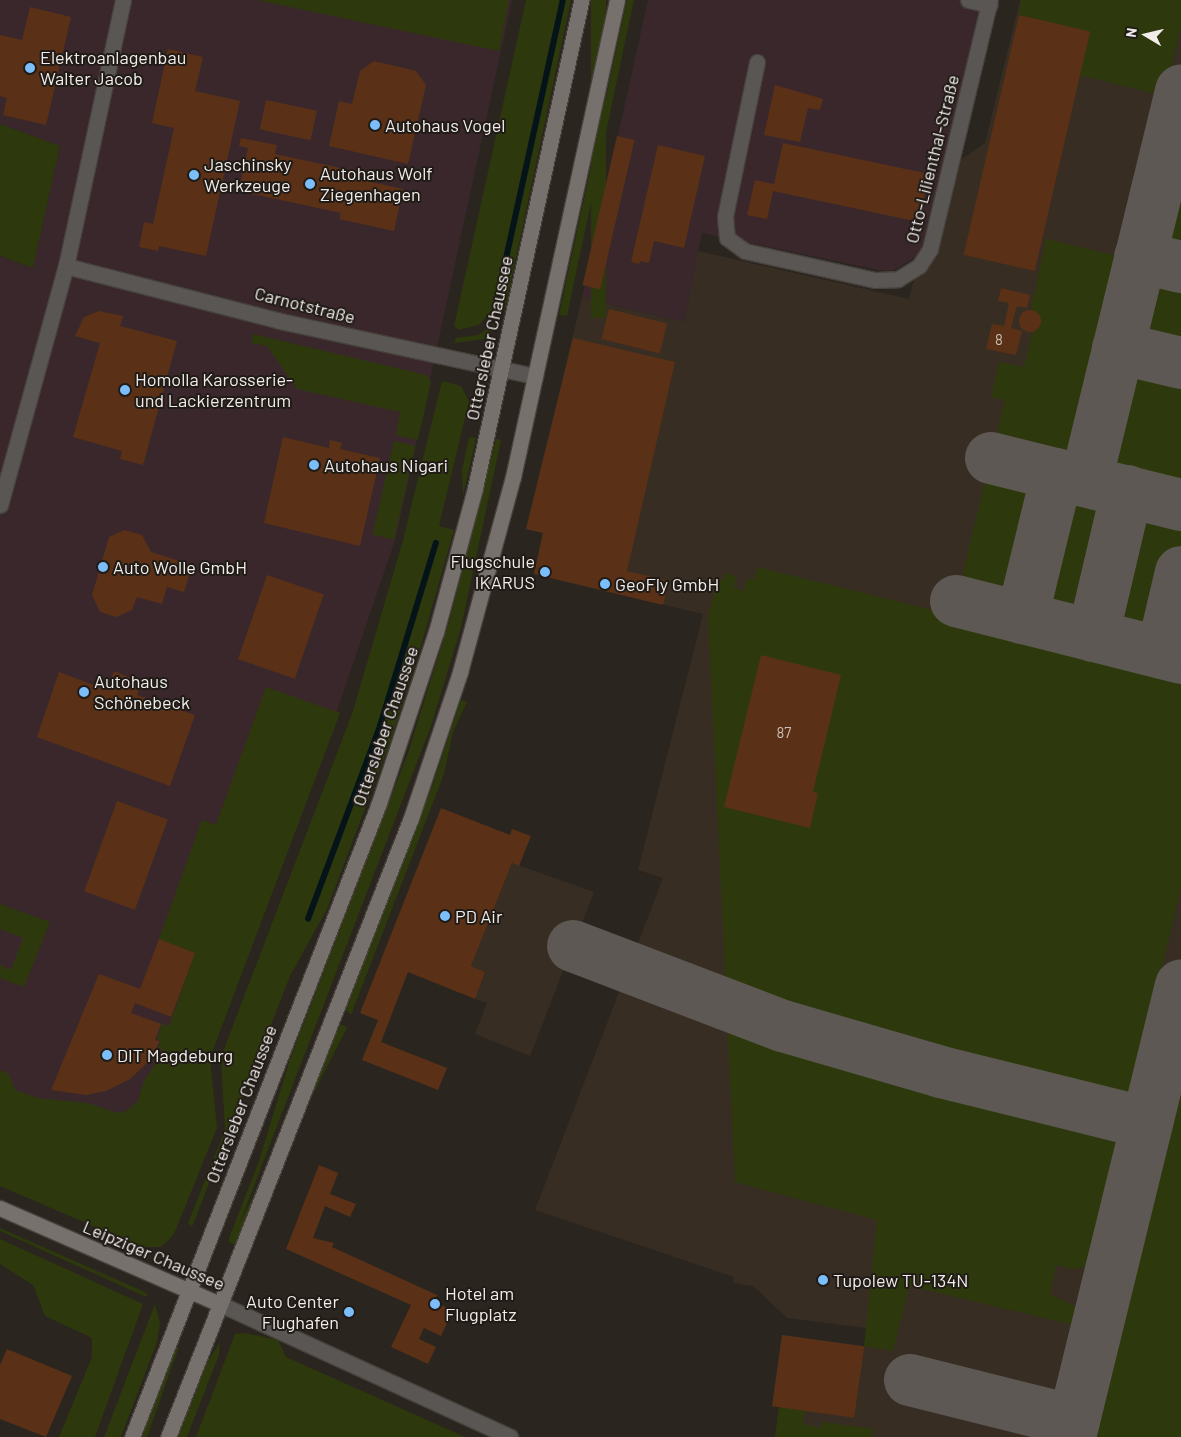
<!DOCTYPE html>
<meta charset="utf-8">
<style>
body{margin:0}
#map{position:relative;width:1181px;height:1437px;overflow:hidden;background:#2a251f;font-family:Barlow,sans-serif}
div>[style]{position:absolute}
.commercial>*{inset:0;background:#3a272c}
.built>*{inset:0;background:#372d23}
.green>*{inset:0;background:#2d390c;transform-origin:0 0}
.stream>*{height:5.5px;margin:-2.75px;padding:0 2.75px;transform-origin:2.75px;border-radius:2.75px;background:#051419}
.taxiway>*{height:52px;margin:-26px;padding:0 26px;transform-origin:26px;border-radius:26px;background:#5d5853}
.building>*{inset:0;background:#5a3116;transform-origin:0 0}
.round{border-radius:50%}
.roads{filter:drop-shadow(1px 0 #46413b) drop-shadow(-1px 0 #46413b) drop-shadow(0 1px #46413b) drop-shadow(0 -1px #46413b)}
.street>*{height:15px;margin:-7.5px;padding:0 7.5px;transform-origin:7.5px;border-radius:7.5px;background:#595654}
.secondary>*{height:15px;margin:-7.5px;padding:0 7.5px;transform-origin:7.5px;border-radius:7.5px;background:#76716d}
.dots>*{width:14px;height:14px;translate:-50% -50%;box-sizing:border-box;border:2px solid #201b16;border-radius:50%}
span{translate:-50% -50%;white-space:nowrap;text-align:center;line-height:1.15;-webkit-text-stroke:4px #201b16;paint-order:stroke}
.number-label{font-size:15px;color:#cbbeb5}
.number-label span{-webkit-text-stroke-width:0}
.poi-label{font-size:18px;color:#f1edea}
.left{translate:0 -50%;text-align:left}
.right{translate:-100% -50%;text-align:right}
.street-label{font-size:18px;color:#f1edea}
.north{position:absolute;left:1121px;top:10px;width:50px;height:50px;-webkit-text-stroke:4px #201b16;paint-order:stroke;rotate:279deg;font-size:14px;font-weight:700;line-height:20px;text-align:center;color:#f1edea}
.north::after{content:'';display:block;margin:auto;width:18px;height:22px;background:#f1edea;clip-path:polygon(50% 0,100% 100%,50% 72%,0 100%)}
</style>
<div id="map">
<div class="commercial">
<div style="clip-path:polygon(0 0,512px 0,396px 537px,301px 817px,203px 1058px,213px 1129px,0 1182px,0 256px,33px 268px,60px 146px,0 124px)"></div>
<div style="clip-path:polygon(648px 0,982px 0,923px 246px,914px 258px,892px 271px,878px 270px,702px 233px,684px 322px,582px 298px)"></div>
</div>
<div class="built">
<div style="clip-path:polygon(1020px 0,1181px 0,1181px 1437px,775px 1437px,779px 1407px,773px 1406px,782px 1335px,864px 1346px,866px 1328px,787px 1318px,753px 1286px,733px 1283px,734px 1277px,535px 1210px,663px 878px,638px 870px,703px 614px,534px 574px,543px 533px,526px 529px,582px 298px,684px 322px,698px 251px,909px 299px,940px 174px,985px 143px)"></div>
<div style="clip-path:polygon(512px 863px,594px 892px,530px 1056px,475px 1034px,487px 1003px,475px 999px,485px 972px,471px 966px)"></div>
</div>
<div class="green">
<div style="clip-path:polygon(257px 0,509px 0,499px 51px)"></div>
<div style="clip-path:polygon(526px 0,571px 0,505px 309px,494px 307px,479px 325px,459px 330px,454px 326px)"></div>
<div style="left:591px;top:0;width:15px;height:318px"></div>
<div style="clip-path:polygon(627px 0,634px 0,567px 316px,559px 315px)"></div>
<div style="clip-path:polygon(1021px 0,1181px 0,1181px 26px,1164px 96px,1079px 75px,1090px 32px,1019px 15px)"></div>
<div style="clip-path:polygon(0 124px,60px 146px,33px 268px,0 256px)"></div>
<div style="clip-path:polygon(1171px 192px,1181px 194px,1181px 253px,1158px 247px)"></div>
<div style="clip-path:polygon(1046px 239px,1126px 258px,1075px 463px,995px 444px,1005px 400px,991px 397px,999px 362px,1024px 367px,1032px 333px,1037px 329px,1040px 317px,1031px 309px)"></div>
<div style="clip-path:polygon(1151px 276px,1181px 283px,1181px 347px,1136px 336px)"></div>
<div style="clip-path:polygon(493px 325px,497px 326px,484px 339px,454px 343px,456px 338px,478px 335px)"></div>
<div style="clip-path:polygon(253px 334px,426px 375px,431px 382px,418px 440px,396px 435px,400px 412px,297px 389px,267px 346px,251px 343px)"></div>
<div style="clip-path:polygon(1130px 365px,1181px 377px,1181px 490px,1105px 471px)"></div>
<div style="clip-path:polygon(442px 381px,461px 386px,469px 401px,439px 526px,454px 530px,424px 635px,391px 740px,327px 909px,290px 976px,192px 1227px,188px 1223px,225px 1130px,221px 1057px,352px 714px,402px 544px)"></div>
<div style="clip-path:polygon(469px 437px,476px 438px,463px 496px,462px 470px)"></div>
<div style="clip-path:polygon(496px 439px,501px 440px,461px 628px,431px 726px,232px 1243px,228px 1241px,259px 1161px,290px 1059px,408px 753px,449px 622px)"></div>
<div style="left:394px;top:441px;width:22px;height:96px;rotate:13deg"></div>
<div style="clip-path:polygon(987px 473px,1181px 521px,1181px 888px,1090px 1267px,1073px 1269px,1056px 1265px,1050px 1294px,1077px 1308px,1074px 1325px,909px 1286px,893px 1351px,864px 1346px,877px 1220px,735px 1182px,708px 616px,718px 579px,724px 580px,725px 573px,736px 576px,734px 588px,744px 591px,747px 579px,754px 580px,757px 567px,953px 615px)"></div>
<div style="clip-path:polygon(266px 687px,340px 713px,210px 1058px,217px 1128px,174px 1234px,161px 1247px,142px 1247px,0 1186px,0 1070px,9px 1074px,15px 1090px,38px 1098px,88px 1103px,117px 1113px,126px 1111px,138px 1101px,144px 1081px,164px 1051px,158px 1048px,161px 1041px,157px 1039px,162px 1024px,169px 1026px,195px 953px,159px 939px,202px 820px,216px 825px)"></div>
<div style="clip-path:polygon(461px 700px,467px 702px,453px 732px,444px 774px,351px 1015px,345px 1008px,433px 784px)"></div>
<div style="clip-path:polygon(0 904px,50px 922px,24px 987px,0 978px,0 965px,11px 970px,23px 938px,0 929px)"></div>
<div style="left:341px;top:1024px;width:7px;height:245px;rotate:27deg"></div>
<div style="clip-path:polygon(1181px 1080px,1181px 1437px,1093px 1437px,1098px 1420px)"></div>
<div style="clip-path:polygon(0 1228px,138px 1289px,148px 1294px,146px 1297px,0 1231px)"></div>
<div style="clip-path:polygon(0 1239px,143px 1304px,95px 1437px,59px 1437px,92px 1357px,92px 1338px,45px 1316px,33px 1285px,0 1264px)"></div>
<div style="clip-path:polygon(155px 1304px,160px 1323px,157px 1342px,121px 1437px,104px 1437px)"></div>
<div style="clip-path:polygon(246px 1333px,278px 1340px,286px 1357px,465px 1437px,196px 1437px,235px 1334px)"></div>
<div style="clip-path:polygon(220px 1342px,219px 1355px,187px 1437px,178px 1437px,207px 1363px)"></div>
<div style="clip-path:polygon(179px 1347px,147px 1437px,142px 1437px,176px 1348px)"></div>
<div style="clip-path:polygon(779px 1407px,805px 1410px,803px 1424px,821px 1428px,822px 1422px,874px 1429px,872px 1437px,775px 1437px)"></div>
</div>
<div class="stream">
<div style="left:498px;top:295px;width:302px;rotate:-77.6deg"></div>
<div style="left:308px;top:919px;width:206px;rotate:-69.5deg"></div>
<div style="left:380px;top:726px;width:191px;rotate:-73deg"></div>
</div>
<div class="taxiway">
<div style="left:1140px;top:257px;width:42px;rotate:13.7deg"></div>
<div style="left:1118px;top:348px;width:65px;rotate:13.4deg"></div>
<div style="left:991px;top:458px;width:196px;rotate:13.9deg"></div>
<div style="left:1086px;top:481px;width:402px;rotate:-76.3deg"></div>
<div style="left:956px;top:601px;width:232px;rotate:14.2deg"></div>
<div style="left:1022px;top:618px;width:148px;rotate:-76.3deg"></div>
<div style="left:1093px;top:636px;width:149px;rotate:-76.8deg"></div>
<div style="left:1162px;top:653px;width:83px;rotate:-76.8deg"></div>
<div style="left:573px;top:946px;width:225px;rotate:20.9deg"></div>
<div style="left:783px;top:1026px;width:165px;rotate:16.2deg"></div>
<div style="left:941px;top:1072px;width:212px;rotate:13.9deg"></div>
<div style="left:910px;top:1380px;width:169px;rotate:14deg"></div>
<div style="left:1070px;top:1437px;width:465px;rotate:-76.2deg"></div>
</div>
<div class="building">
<div style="clip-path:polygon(30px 7px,71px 17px,46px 125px,3px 115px,7px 98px,0 96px,0 35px,22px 40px)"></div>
<div style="left:1019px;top:15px;width:73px;height:246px;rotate:13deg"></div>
<div style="clip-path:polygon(168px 49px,203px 57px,195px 91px,240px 101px,206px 256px,159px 246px,158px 251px,139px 247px,144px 222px,153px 224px,174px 128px,152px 123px)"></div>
<div style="clip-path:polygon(374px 61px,416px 71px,426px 85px,408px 164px,329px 146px,339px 101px,352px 104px,360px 71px)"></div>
<div style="clip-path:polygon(775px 85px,823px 99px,820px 110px,808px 108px,800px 142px,764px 135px)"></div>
<div style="left:266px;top:100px;width:52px;height:30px;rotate:12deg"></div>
<div style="left:617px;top:136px;width:18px;height:153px;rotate:13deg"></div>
<div style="clip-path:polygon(241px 138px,277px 145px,275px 154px,359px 172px,357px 179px,403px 189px,394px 231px,339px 219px,341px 213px,239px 191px,248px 148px,239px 146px)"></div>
<div style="clip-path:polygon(783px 143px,929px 174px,919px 222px,773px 191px,767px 219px,747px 215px,755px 180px,774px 184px)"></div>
<div style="clip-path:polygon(658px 145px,705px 156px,684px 248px,654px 241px,649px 263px,640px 261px,639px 264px,631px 262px)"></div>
<div style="clip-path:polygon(1001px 288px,1030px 295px,1027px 308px,1017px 306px,1011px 328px,1022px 331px,1016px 355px,986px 349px,992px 324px,1004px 326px,1009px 303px,998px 301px)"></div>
<div style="left:609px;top:309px;width:60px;height:31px;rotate:14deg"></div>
<div class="round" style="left:1019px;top:310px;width:22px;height:22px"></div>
<div style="clip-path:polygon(99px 311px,123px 316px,120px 326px,177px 341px,143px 465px,120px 459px,122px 451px,73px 437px,100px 343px,75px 336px,84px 317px)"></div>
<div style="clip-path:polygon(573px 338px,675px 362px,627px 571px,669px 581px,663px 605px,534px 574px,543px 533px,526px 529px)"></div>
<div style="clip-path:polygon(283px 437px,329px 448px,330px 440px,342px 443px,340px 449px,380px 458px,360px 546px,264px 523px)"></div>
<div style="clip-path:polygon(124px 530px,142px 535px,151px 552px,192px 565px,184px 592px,167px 587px,162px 604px,137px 597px,132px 610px,116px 617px,100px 612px,92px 595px,109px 537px)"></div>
<div style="left:267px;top:575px;width:60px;height:89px;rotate:19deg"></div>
<div style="clip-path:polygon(761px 655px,841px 675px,813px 792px,818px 793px,810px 828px,724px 807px)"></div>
<div style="clip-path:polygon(114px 671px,141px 682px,137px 695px,195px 715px,170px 786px,37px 737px,59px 672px,107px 690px)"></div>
<div style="left:117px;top:801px;width:54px;height:96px;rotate:20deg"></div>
<div style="clip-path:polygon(441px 808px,510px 835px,512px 829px,531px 836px,519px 866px,512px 863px,471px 966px,485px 972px,475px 999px,408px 972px,381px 1042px,447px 1068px,438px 1090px,362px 1060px,378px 1020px,360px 1013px)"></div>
<div style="clip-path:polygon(159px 939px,195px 953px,171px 1017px,135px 1003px,131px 1013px,161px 1024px,155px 1040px,160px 1041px,149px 1061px,130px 1079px,106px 1091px,86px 1095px,51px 1090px,99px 974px,140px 989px)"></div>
<div style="clip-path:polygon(319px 1165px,338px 1173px,330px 1194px,356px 1204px,350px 1217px,325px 1206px,313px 1238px,334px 1243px,332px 1247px,437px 1295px,433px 1302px,453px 1310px,441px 1336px,424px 1328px,419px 1339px,436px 1347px,428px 1364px,391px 1347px,411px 1305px,286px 1249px)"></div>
<div style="left:782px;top:1335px;width:83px;height:72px;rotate:8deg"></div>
<div style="clip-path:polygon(7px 1349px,72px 1376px,46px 1437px,0 1419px,0 1365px)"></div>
</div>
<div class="roads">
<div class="street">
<div style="left:968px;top:0;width:22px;rotate:13deg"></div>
<div style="left:757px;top:62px;width:157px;rotate:101.7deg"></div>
<div style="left:725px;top:216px;width:22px;rotate:85deg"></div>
<div style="left:727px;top:238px;width:22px;rotate:36deg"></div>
<div style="left:745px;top:251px;width:133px;rotate:12.6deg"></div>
<div style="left:875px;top:280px;width:23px;rotate:-2deg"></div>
<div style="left:898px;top:279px;width:25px;rotate:-32deg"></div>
<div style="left:919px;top:266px;width:20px;rotate:-57deg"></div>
<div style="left:930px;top:249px;width:256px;rotate:-76.5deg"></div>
<div style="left:66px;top:266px;width:221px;rotate:14.4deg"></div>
<div style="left:280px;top:321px;width:261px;rotate:12.2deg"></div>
<div style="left:0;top:505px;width:248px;rotate:-74.6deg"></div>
<div style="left:66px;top:266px;width:272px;rotate:-77.9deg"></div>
<div style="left:220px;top:1304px;width:319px;rotate:24.6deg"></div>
</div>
<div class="secondary">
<div style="left:0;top:1208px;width:240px;rotate:23.6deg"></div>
<div style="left:132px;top:1437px;width:680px;rotate:-68.71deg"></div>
<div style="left:379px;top:803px;width:180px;rotate:-71.6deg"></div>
<div style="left:436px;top:632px;width:149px;rotate:-74.8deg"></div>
<div style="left:475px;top:488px;width:499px;rotate:-77.7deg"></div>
<div style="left:168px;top:1437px;width:665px;rotate:-68.57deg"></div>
<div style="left:411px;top:818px;width:154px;rotate:-71.4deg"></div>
<div style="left:460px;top:672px;width:202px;rotate:-74.8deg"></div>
<div style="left:513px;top:477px;width:488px;rotate:-77.7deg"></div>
</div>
</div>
<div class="dots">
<div style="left:30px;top:68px;background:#7cbef9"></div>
<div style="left:375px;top:125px;background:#7cbef9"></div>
<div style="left:194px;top:175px;background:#7cbef9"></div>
<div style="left:310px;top:184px;background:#7cbef9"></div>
<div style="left:125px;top:390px;background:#7cbef9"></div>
<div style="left:314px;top:465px;background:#7cbef9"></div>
<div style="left:103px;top:567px;background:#7cbef9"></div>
<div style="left:545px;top:572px;background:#7cbef9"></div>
<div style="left:605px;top:584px;background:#7cbef9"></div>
<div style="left:84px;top:692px;background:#7cbef9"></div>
<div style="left:445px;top:916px;background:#7cbef9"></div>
<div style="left:107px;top:1055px;background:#7cbef9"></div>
<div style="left:823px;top:1280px;background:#7cbef9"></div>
<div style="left:435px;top:1304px;background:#7cbef9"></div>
<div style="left:349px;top:1312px;background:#7cbef9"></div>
</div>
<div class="number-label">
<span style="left:999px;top:340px">8</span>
<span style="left:784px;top:733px">87</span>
</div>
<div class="poi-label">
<span class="left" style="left:40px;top:68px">Elektroanlagenbau<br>Walter Jacob</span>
<span class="left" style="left:385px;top:125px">Autohaus Vogel</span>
<span class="left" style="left:204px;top:175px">Jaschinsky<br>Werkzeuge</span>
<span class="left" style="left:320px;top:184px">Autohaus Wolf<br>Ziegenhagen</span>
<span class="left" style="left:135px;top:390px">Homolla Karosserie-<br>und Lackierzentrum</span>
<span class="left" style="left:324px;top:465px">Autohaus Nigari</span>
<span class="right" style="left:535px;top:572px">Flugschule<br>IKARUS</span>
<span class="left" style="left:113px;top:567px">Auto Wolle GmbH</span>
<span class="left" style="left:615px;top:584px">GeoFly GmbH</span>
<span class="left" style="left:94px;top:692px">Autohaus<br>Schönebeck</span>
<span class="left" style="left:455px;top:916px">PD Air</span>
<span class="left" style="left:117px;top:1055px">DIT Magdeburg</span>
<span class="left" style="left:833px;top:1280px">Tupolew TU-134N</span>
<span class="left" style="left:445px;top:1304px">Hotel am<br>Flugplatz</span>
<span class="right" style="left:339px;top:1312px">Auto Center<br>Flughafen</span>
</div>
<div class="street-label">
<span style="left:932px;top:159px;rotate:-76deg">Otto-Lilienthal-Straße</span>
<span style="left:305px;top:305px;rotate:14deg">Carnotstraße</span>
<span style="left:489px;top:338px;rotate:-78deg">Ottersleber Chaussee</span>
<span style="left:385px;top:726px;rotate:-71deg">Ottersleber Chaussee</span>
<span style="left:241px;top:1104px;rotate:-69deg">Ottersleber Chaussee</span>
<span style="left:154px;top:1255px;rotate:23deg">Leipziger Chaussee</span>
</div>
<div class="north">N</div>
</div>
